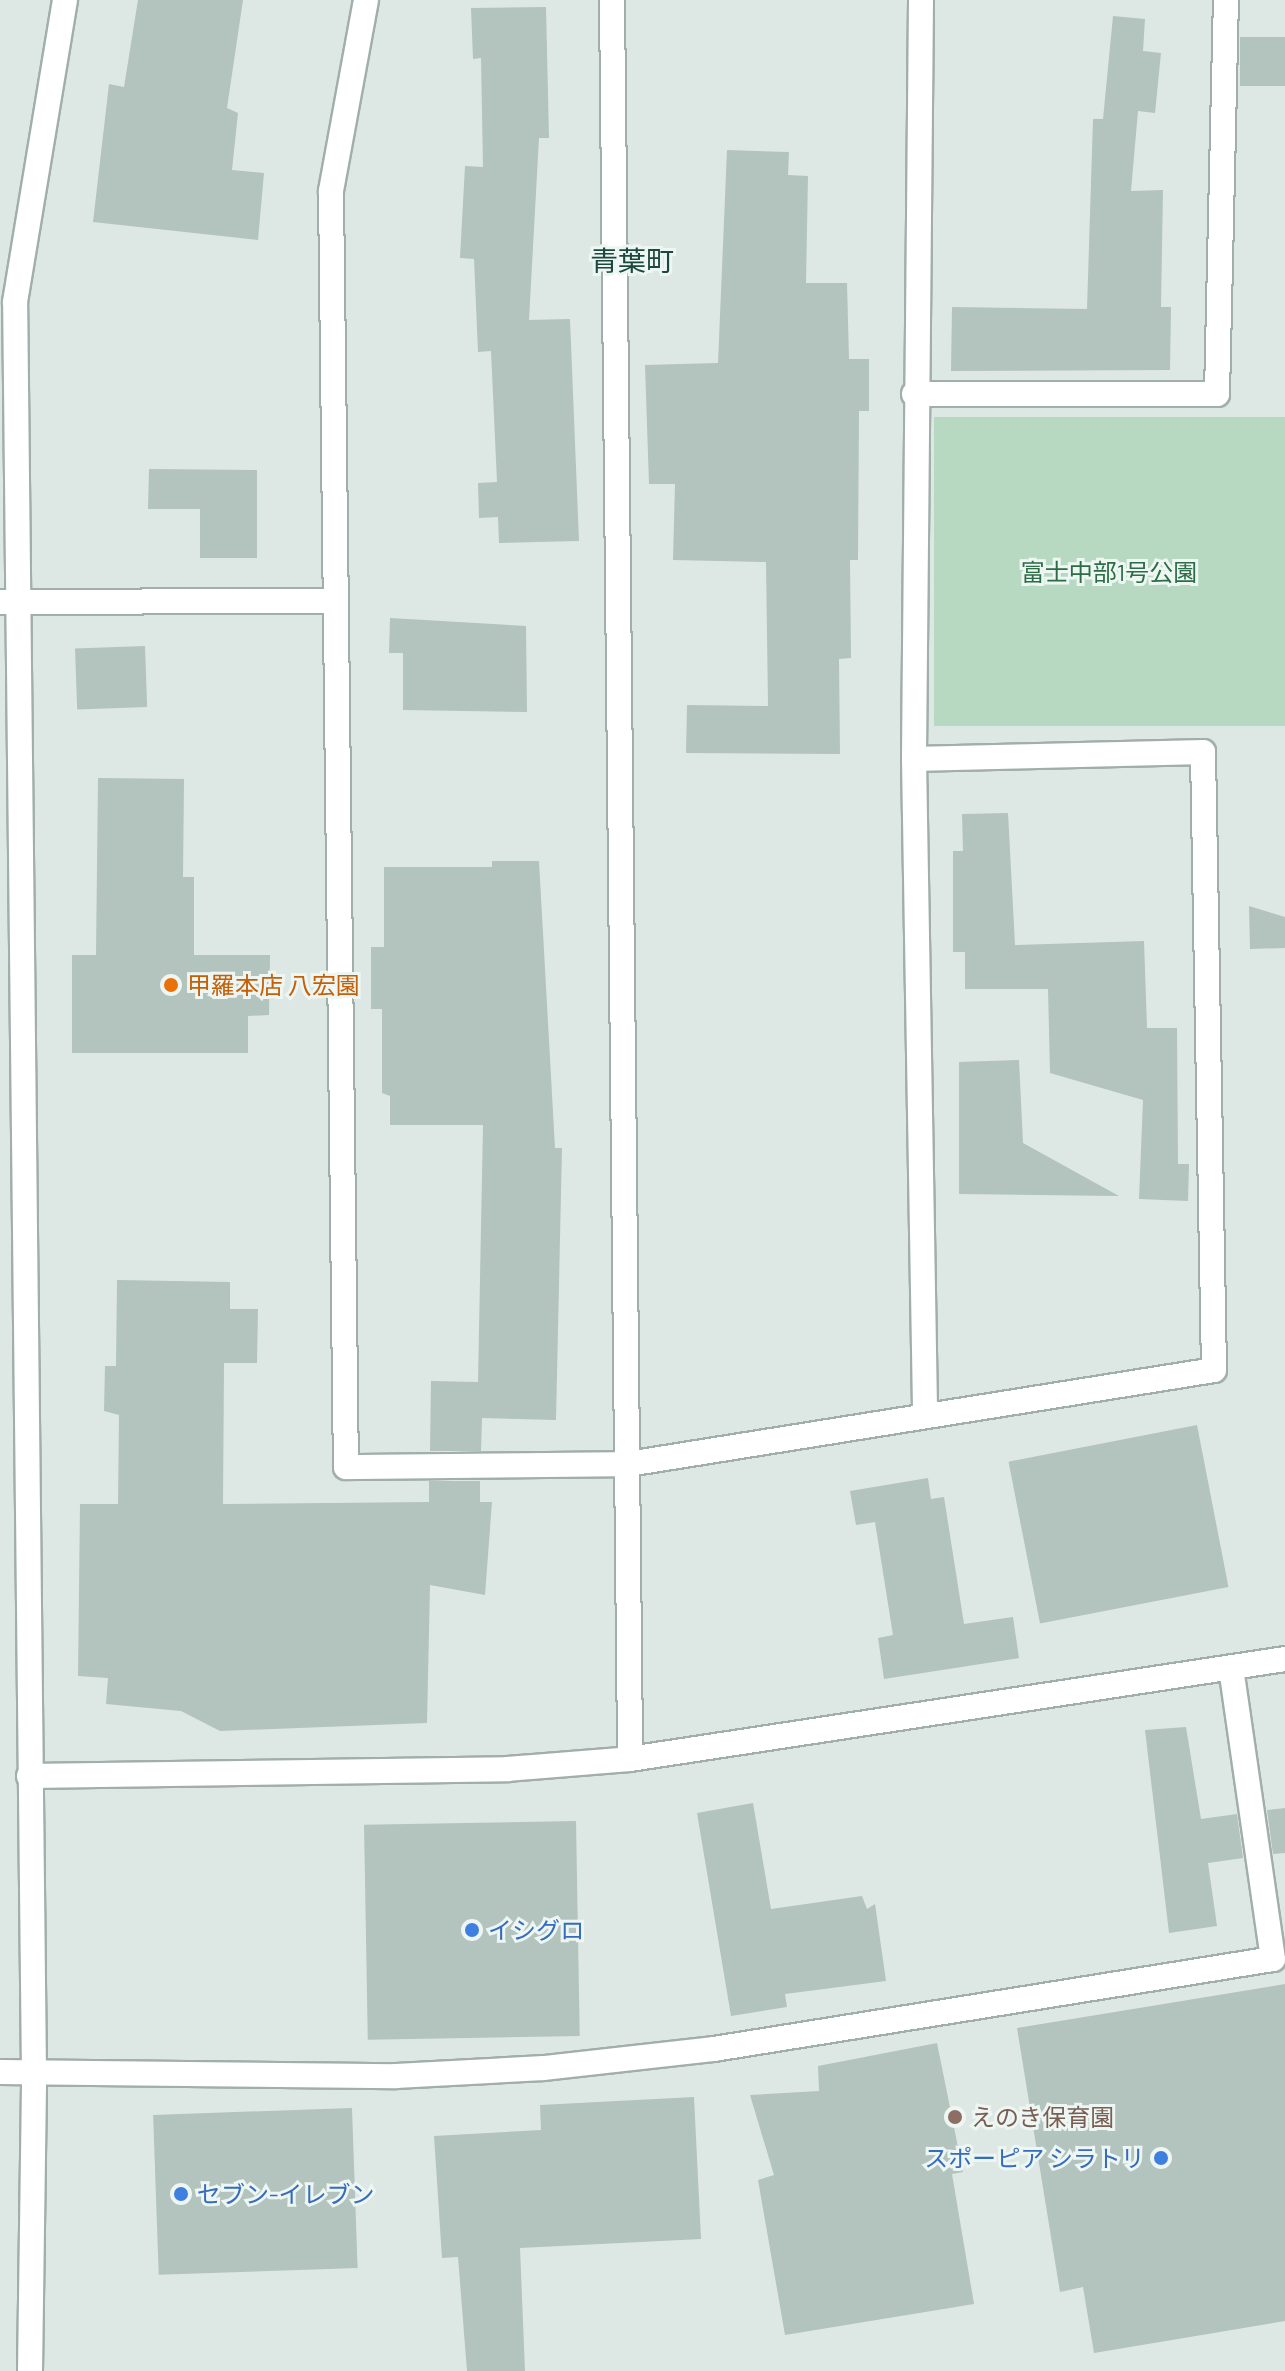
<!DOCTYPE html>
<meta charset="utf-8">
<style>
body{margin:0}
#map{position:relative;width:1285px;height:2371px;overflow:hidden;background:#dde8e4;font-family:Barlow,"Noto Sans JP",sans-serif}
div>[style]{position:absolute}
.green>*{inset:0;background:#b7d9c1;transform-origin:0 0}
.building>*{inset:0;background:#b3c3bd;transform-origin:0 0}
.roads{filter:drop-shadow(2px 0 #a1afab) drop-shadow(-2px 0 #a1afab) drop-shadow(0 2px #a1afab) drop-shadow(0 -2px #a1afab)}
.minor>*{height:24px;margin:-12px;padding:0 12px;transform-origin:12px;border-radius:12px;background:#fff}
.tertiary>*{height:24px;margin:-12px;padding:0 12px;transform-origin:12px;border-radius:12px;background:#fff}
.dots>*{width:22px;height:22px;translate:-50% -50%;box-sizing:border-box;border:4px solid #edf6f2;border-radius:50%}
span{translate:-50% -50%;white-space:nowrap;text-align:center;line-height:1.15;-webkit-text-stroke:6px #edf6f2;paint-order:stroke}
.park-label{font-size:24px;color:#2c6c46}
.food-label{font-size:24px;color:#c56008}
.left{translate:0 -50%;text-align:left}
.shop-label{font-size:24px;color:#366cbe}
.right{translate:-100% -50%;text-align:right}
.education-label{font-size:24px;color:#785e54}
.quarter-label{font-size:28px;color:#1d483e}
</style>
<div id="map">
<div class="green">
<div style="left:934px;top:417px;width:351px;height:309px"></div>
</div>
<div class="building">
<div style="clip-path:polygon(138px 0,243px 0,227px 108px,238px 113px,232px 170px,264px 173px,258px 240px,93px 222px,109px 84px,124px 87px)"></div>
<div style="clip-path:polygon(546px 7px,549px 138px,539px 138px,529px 320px,570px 319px,579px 541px,499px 543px,498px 517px,479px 518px,478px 483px,497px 482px,491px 351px,478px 352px,474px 259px,460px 258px,465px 166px,483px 167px,481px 58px,473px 59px,471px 8px)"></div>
<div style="clip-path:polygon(1113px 16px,1145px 19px,1143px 51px,1161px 53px,1155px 113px,1138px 111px,1131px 191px,1163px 190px,1161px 307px,1171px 307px,1170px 370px,951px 371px,952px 307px,1087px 309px,1093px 119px,1103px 119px)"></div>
<div style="left:1285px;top:37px;width:49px;height:45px;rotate:90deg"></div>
<div style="clip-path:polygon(727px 150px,789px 152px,788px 175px,808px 176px,806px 283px,847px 283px,849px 359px,869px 359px,869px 411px,859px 411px,858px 560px,850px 560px,851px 658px,839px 659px,840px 754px,686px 753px,687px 705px,768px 706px,766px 562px,673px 560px,675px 484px,649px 484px,645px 365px,718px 363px)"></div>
<div style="clip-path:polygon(149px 469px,257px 470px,257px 558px,200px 558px,200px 509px,148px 509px)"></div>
<div style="clip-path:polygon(390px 618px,526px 626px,527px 712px,403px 710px,403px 653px,389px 653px)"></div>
<div style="left:145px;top:646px;width:61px;height:70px;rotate:88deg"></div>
<div style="clip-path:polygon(98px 778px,184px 779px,183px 877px,194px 877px,194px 955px,270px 955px,269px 1015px,248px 1016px,248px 1053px,72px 1053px,72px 955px,96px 955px)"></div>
<div style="clip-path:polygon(1008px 813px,1015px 945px,1144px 941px,1147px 1028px,1177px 1028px,1178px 1164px,1189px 1164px,1188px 1201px,1139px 1199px,1143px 1100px,1050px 1073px,1048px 989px,965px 989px,965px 952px,953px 952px,953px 851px,963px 851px,962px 814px)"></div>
<div style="clip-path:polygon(492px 861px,539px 861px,555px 1148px,562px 1148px,556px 1420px,482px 1418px,481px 1451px,430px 1451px,431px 1381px,478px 1382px,483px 1125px,390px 1125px,390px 1096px,382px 1093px,382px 1009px,371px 1009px,371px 947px,384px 947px,384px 867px,492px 867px)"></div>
<div style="clip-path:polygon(1249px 906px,1285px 917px,1285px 948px,1250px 949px)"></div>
<div style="clip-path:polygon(1019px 1060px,1023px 1143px,1119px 1196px,959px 1194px,959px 1062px)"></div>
<div style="clip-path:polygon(117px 1280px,230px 1282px,230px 1309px,258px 1309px,257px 1363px,224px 1363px,223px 1504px,429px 1502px,429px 1481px,480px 1481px,480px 1502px,492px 1502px,485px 1595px,430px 1585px,427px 1723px,220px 1731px,181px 1711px,106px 1704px,108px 1678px,78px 1676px,80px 1504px,118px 1504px,119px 1415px,104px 1411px,105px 1366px,116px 1366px)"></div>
<div style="left:1197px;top:1425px;width:165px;height:192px;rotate:79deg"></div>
<div style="clip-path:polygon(928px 1478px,931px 1499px,944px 1497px,964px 1624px,1013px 1617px,1019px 1658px,884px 1679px,878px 1638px,893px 1635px,875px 1522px,856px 1525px,850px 1491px)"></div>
<div style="clip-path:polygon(1186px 1727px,1201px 1819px,1237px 1814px,1243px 1858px,1208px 1863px,1217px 1926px,1169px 1933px,1145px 1730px)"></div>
<div style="clip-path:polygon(753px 1803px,771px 1909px,862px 1896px,867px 1909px,875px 1904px,886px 1981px,785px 1994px,787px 2007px,731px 2016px,697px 1813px)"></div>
<div style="clip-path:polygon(1285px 1808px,1285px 1853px,1273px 1854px,1267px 1810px)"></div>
<div style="left:576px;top:1821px;width:215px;height:212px;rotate:89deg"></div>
<div style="clip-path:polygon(1285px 1984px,1285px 2321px,1094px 2353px,1083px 2287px,1060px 2292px,1017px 2028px)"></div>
<div style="clip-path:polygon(937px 2043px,963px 2172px,952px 2174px,974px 2304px,785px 2335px,758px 2180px,774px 2175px,750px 2095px,819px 2091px,818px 2066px)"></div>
<div style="clip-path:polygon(694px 2097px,701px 2239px,520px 2248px,525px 2371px,467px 2371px,458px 2257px,442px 2258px,434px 2136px,541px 2130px,540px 2105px)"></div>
<div style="left:352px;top:2108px;width:160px;height:199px;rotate:88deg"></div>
</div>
<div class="roads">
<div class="minor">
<div style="left:366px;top:0;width:194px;rotate:100.4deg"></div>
<div style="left:331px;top:191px;width:1276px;rotate:89.33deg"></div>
<div style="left:346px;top:1467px;width:282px;rotate:-0.6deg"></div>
<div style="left:628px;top:1464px;width:593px;rotate:-9.11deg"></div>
<div style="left:1214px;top:1370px;width:618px;rotate:-91.02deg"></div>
<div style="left:1203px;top:752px;width:289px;rotate:178.6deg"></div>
<div style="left:612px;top:0;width:1759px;rotate:89.41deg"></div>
<div style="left:921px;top:0;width:759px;rotate:90.53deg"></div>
<div style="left:914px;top:759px;width:653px;rotate:89.03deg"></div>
<div style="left:914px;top:394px;width:303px"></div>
<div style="left:1217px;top:394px;width:394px;rotate:-88.7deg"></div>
<div style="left:0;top:602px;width:332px;rotate:-0.2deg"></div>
<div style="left:0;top:2072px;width:396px;rotate:0.6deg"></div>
<div style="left:396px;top:2076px;width:148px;rotate:-3.1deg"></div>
<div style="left:544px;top:2068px;width:171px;rotate:-6.4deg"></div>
<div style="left:714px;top:2049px;width:566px;rotate:-9.15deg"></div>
<div style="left:1273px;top:1959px;width:293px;rotate:-98.2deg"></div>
</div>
<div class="tertiary">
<div style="left:29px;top:1776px;width:478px;rotate:-0.8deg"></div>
<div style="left:507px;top:1769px;width:123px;rotate:-4.6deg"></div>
<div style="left:630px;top:1759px;width:663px;rotate:-8.68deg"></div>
<div style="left:30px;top:2371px;width:296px;rotate:-89.2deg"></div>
<div style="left:34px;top:2075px;width:1773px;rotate:-90.61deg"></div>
<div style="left:15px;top:302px;width:306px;rotate:-80.6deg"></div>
</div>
</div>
<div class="dots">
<div style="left:171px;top:985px;background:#e8710a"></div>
<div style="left:472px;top:1930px;background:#3f7fe0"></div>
<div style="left:955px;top:2117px;background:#8d6e63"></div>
<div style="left:1161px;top:2158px;background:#3f7fe0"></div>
<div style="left:181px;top:2194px;background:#3f7fe0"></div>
</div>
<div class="park-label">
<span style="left:1109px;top:572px">富士中部1号公園</span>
</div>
<div class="food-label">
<span class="left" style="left:187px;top:985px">甲羅本店 八宏園</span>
</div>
<div class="shop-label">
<span class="left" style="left:488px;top:1930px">イシグロ</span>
<span class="right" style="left:1145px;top:2158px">スポーピア シラトリ</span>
<span class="left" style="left:197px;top:2194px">セブン-イレブン</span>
</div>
<div class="education-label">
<span class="left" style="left:971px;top:2117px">えのき保育園</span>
</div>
<div class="quarter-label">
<span style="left:632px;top:260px">青葉町</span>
</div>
</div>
